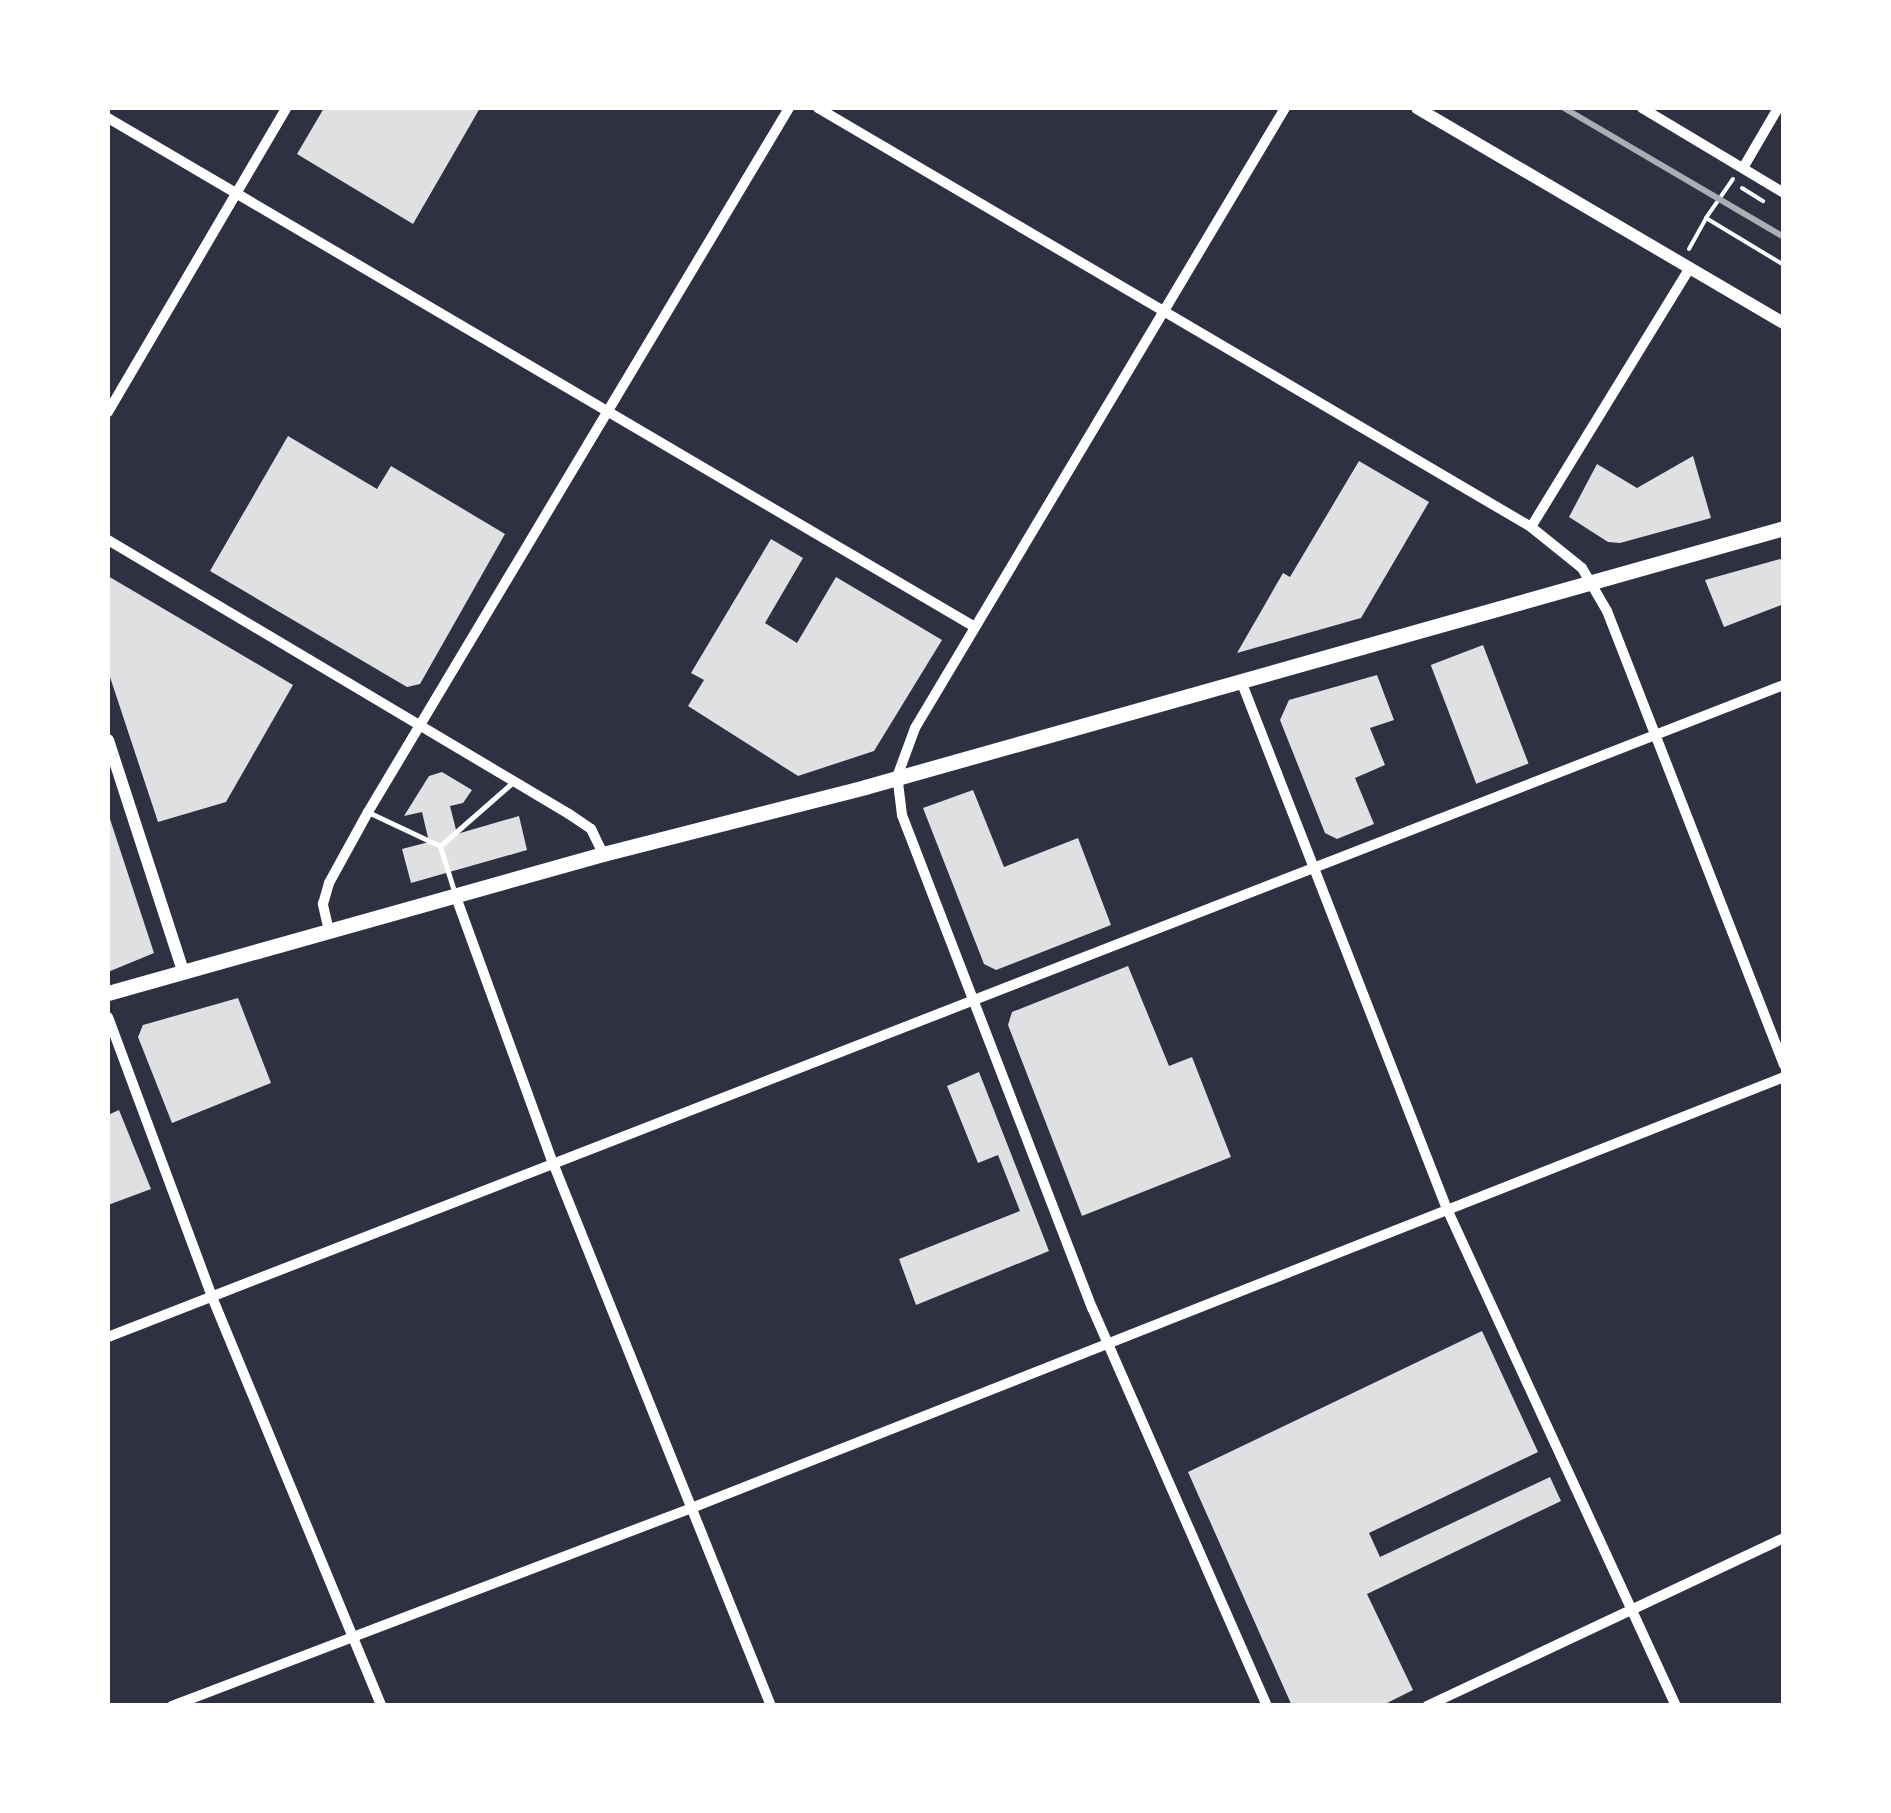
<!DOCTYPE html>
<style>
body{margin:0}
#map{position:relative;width:1891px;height:1813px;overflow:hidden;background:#2d3142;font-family:"Space Grotesk",sans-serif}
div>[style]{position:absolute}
.building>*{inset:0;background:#e0e0e3;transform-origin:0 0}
.path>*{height:4px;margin:-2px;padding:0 2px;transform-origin:2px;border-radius:2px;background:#fff}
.service>*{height:5px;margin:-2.5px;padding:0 2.5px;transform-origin:2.5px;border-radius:2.5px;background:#fff}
.minor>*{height:10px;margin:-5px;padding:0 5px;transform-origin:5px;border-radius:5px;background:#fff}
.tertiary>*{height:12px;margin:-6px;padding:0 6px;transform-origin:6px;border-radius:6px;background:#fff}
.secondary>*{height:15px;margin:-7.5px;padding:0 7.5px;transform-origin:7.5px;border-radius:7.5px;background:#fff}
.rail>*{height:6px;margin:-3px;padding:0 3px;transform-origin:3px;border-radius:3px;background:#abadb3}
span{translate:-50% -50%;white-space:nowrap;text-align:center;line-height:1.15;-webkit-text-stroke:10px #fff;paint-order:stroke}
.frame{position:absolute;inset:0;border:110px solid #fff;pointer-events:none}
</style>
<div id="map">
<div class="building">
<div style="clip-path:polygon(324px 108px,480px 108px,413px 224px,297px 154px)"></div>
<div style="clip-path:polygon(288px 436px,377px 489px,391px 466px,505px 534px,420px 684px,407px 687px,210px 571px)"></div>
<div style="clip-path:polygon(1693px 456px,1711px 518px,1620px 543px,1608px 542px,1569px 517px,1597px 464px,1637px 488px)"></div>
<div style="clip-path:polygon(1359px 461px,1429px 502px,1361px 618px,1237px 653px,1283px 573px,1290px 577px)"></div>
<div style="clip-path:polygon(771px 539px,803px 558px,765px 623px,797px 643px,836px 577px,942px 640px,874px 751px,798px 776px,688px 706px,704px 680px,691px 673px)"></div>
<div style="clip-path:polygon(1784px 558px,1784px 604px,1724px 627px,1705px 580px)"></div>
<div style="clip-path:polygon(108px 576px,293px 685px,226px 802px,158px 822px,108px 671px)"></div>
<div style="left:1483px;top:645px;width:127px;height:56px;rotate:69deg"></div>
<div style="clip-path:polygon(1377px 675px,1394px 720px,1370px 728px,1385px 765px,1355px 778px,1374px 824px,1337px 839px,1325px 833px,1280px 720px,1289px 700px)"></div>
<div style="clip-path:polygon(442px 772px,472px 790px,463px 803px,450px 806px,457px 834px,519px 816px,527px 850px,411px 883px,402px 849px,429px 842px,422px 812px,404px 816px,429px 776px)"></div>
<div style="clip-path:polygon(973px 790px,1004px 867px,1078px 838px,1111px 925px,996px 970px,984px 964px,923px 808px)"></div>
<div style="clip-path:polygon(108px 813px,154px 953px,108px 972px)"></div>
<div style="clip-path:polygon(1128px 966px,1169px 1066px,1192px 1057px,1231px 1157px,1082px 1216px,1008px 1025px,1012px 1012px)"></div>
<div style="clip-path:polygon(238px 998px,271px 1083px,172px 1123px,138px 1037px,143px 1025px)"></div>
<div style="clip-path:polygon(979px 1072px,1049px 1251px,916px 1305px,899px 1259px,1020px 1211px,998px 1155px,978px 1163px,947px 1086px)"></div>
<div style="clip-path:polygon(119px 1110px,151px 1189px,108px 1205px,108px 1115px)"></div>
<div style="clip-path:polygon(1482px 1331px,1538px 1452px,1369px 1533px,1380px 1557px,1550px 1477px,1561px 1501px,1367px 1594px,1413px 1690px,1381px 1706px,1292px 1706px,1188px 1472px)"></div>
</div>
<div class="path">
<div style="left:1733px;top:179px;width:47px;rotate:124.7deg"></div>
<div style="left:1706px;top:218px;width:91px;rotate:31.1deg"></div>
<div style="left:1742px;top:188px;width:25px;rotate:32deg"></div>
<div style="left:1689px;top:249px;width:35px;rotate:-61deg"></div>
</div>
<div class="service">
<div style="left:370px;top:813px;width:77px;rotate:25.2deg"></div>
<div style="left:455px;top:894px;width:50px;rotate:-107.4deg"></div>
<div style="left:440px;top:846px;width:96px;rotate:-41.2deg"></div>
</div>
<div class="minor">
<div style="left:818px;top:108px;width:827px;rotate:30.44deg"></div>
<div style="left:1531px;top:527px;width:65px;rotate:38.8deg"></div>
<div style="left:1582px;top:568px;width:50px;rotate:59.8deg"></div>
<div style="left:1607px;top:611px;width:487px;rotate:68.7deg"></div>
<div style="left:1642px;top:108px;width:165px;rotate:30.9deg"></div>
<div style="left:108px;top:118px;width:1005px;rotate:30.42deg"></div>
<div style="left:1743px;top:168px;width:69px;rotate:-59.7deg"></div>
<div style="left:108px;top:412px;width:352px;rotate:-59.6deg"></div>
<div style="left:1531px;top:527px;width:304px;rotate:-58.5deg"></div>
<div style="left:108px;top:540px;width:536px;rotate:30.73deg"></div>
<div style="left:569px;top:814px;width:27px;rotate:34deg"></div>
<div style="left:591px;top:829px;width:28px;rotate:64deg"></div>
<div style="left:1241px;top:681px;width:567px;rotate:68.69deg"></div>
<div style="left:1447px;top:1209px;width:547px;rotate:65.26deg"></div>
<div style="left:456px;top:897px;width:283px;rotate:70deg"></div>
<div style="left:553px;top:1163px;width:585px;rotate:68.13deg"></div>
<div style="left:329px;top:931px;width:28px;rotate:-103deg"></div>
<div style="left:323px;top:904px;width:22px;rotate:-74deg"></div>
<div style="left:329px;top:883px;width:81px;rotate:-61.2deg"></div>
<div style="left:368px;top:812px;width:820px;rotate:-59.12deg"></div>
<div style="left:108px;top:1017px;width:299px;rotate:69.6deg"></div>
<div style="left:212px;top:1297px;width:443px;rotate:67.5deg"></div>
<div style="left:108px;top:1337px;width:1798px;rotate:-21.26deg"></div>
<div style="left:172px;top:1706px;width:553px;rotate:-20.86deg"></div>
<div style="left:689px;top:1509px;width:1177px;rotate:-21.53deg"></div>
<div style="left:1267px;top:1706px;width:435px;rotate:-113.7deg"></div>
<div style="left:1092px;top:1308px;width:528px;rotate:-111.08deg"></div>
<div style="left:902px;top:815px;width:38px;rotate:-97deg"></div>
<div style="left:897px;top:777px;width:52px;rotate:-69.8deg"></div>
<div style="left:915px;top:728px;width:722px;rotate:-59.17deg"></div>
<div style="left:1427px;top:1706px;width:395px;rotate:-25.2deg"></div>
</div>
<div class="tertiary">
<div style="left:1417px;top:108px;width:425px;rotate:30.4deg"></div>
<div style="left:108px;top:740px;width:243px;rotate:72deg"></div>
</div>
<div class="secondary">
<div style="left:108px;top:993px;width:514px;rotate:-15.69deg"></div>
<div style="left:603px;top:854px;width:270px;rotate:-14.3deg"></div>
<div style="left:865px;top:787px;width:955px;rotate:-15.74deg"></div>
</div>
<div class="rail">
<div style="left:1564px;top:108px;width:255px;rotate:30.4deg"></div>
</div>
<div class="frame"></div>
</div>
